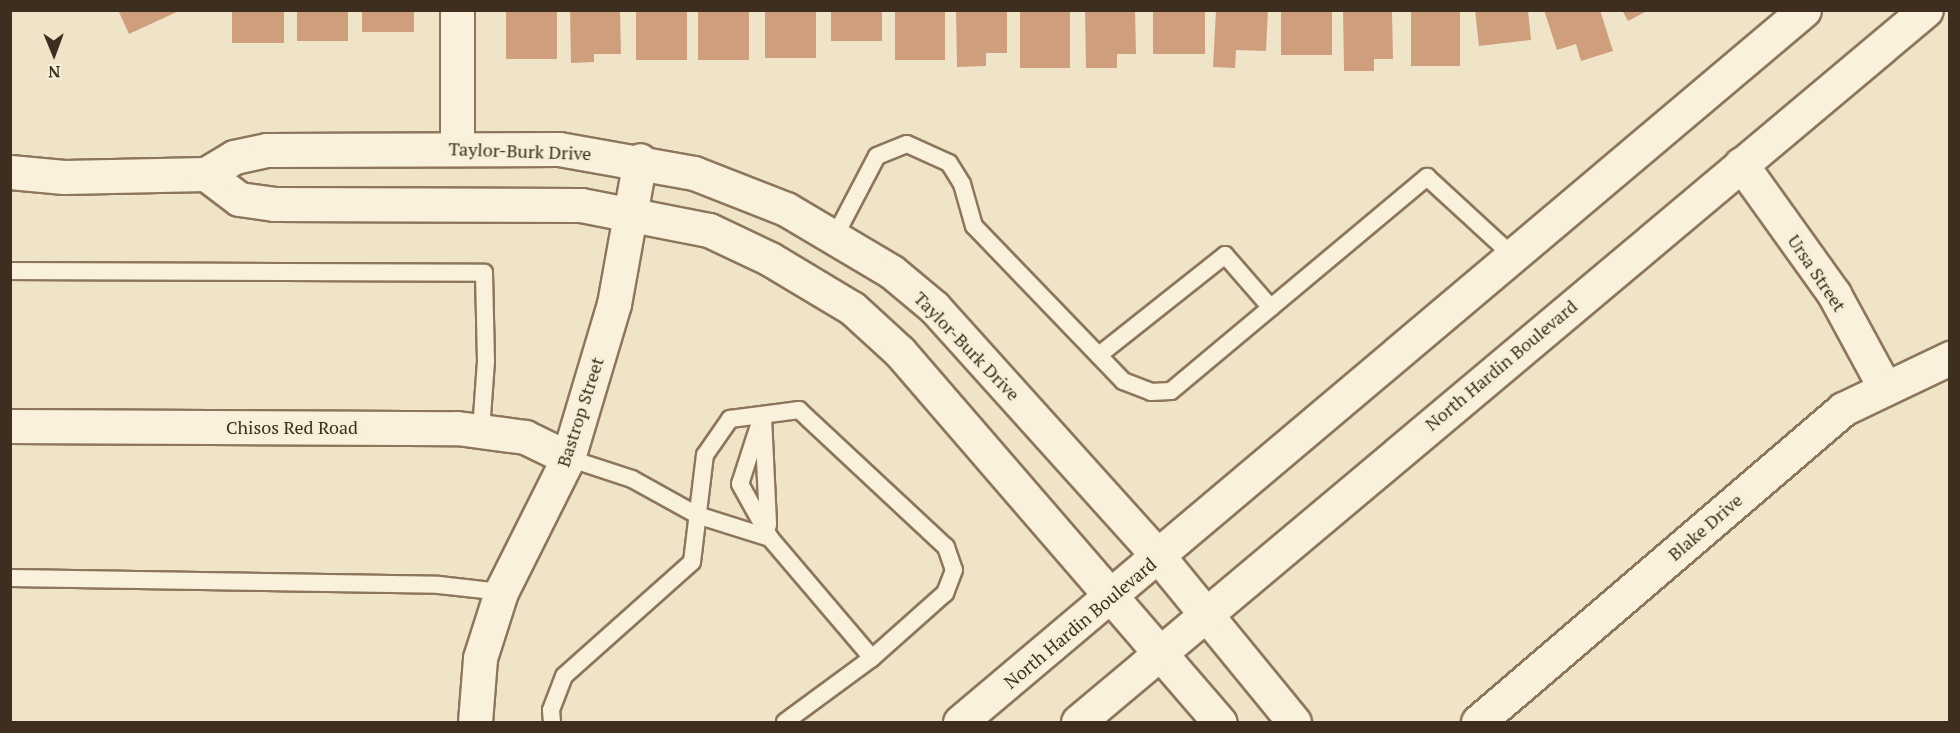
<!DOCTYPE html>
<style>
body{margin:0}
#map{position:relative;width:1960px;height:733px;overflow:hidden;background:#f0e4c8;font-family:"PT Serif",serif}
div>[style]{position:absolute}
.building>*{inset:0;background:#cf9f7d;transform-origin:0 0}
.roads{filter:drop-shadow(2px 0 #8d765c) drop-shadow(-2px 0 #8d765c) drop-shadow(0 2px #8d765c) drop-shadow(0 -2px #8d765c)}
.service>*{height:16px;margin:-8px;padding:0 8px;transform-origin:8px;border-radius:8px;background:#faf1dc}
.minor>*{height:33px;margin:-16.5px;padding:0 16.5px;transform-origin:16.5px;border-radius:16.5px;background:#faf1dc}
.tertiary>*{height:33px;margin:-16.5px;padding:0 16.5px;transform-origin:16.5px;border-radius:16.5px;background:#faf1dc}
.secondary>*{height:33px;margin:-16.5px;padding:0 16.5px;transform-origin:16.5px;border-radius:16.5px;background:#faf1dc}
span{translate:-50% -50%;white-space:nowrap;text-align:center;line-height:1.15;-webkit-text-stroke:5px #f7eed8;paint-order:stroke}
.street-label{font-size:18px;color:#3d2e20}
.frame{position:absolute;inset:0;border:12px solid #3d2e20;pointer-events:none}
.north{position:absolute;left:24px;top:24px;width:60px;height:60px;-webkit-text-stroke:4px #f7eed8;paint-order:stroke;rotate:179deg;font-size:16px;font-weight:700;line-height:24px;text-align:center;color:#3d2e20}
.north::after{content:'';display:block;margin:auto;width:21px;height:27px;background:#3d2e20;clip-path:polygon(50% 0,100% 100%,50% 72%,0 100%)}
</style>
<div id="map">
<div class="building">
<div style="clip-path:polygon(118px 10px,181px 10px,129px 34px)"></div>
<div style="left:232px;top:10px;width:52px;height:33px"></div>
<div style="left:297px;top:10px;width:51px;height:31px"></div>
<div style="left:362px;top:10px;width:52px;height:22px"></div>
<div style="left:506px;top:10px;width:51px;height:49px"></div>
<div style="clip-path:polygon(570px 10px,620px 10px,621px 54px,594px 54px,594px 62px,571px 63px)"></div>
<div style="left:636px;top:10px;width:51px;height:50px"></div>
<div style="left:698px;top:10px;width:51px;height:50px"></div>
<div style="left:765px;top:10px;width:51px;height:48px"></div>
<div style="left:831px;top:10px;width:51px;height:31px"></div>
<div style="left:895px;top:10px;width:50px;height:50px"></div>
<div style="clip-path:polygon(956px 10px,1007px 10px,1007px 53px,986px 53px,986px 66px,957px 67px)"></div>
<div style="left:1020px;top:10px;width:50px;height:58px"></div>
<div style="clip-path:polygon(1085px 10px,1135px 10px,1136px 54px,1117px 54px,1117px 68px,1086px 68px)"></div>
<div style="left:1153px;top:10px;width:52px;height:44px"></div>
<div style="clip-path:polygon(1216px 10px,1268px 10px,1266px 51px,1236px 50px,1235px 68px,1213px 67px)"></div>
<div style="left:1281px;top:10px;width:51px;height:45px"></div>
<div style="clip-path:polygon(1343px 10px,1392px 10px,1393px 59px,1374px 59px,1374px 71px,1344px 71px)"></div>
<div style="left:1411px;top:10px;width:49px;height:56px"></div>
<div style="clip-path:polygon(1475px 10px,1528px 10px,1531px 40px,1479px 46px)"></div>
<div style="clip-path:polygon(1544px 10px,1600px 10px,1613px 51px,1581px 61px,1576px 44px,1557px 50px)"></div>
<div style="clip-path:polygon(1622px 10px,1649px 10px,1628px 21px)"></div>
</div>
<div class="roads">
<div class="service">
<div style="left:835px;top:236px;width:90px;rotate:-62.3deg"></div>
<div style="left:877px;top:156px;width:32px;rotate:-22deg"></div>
<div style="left:907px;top:144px;width:46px;rotate:24.3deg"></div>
<div style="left:949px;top:163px;width:25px;rotate:58deg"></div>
<div style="left:962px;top:184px;width:44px;rotate:74.1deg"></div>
<div style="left:974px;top:226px;width:215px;rotate:46.1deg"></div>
<div style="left:1123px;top:381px;width:30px;rotate:21deg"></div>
<div style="left:1151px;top:392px;width:20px;rotate:-3deg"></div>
<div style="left:1171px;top:391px;width:334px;rotate:-39.9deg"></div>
<div style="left:1427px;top:177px;width:117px;rotate:42.6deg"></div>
<div style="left:10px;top:271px;width:474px;rotate:0.2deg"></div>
<div style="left:484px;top:273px;width:88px;rotate:88.7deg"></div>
<div style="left:486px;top:361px;width:70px;rotate:94.1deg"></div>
<div style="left:1099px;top:355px;width:161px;rotate:-38.4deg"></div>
<div style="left:1225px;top:255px;width:70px;rotate:49deg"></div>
<div style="left:762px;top:416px;width:71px;rotate:107.9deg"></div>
<div style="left:740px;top:484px;width:62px;rotate:60.9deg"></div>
<div style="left:763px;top:417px;width:108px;rotate:87.3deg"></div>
<div style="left:568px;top:458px;width:67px;rotate:18.2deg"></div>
<div style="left:632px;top:479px;width:74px;rotate:29deg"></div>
<div style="left:697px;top:515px;width:77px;rotate:17.5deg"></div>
<div style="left:770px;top:538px;width:157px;rotate:49.6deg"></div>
<div style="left:872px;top:658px;width:108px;rotate:143.7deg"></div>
<div style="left:10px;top:578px;width:429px;rotate:0.9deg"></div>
<div style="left:439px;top:585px;width:62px;rotate:6.4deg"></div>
<div style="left:552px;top:722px;width:12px;rotate:-95deg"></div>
<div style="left:551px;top:710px;width:36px;rotate:-69deg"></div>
<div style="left:564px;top:676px;width:171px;rotate:-41.7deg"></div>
<div style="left:692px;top:562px;width:108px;rotate:-83.1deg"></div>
<div style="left:705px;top:455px;width:44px;rotate:-55.2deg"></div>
<div style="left:730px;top:419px;width:70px;rotate:-7.4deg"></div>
<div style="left:799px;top:410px;width:201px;rotate:43deg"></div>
<div style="left:946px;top:547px;width:24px;rotate:71deg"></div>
<div style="left:954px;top:570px;width:25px;rotate:111deg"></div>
<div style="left:945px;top:593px;width:98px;rotate:138.3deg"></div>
</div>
<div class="minor">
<div style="left:457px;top:10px;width:138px;rotate:90deg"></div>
<div style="left:1741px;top:164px;width:160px;rotate:54.4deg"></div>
<div style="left:1834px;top:294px;width:107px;rotate:61.5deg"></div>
<div style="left:10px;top:426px;width:447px;rotate:0.3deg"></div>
<div style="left:457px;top:428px;width:69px;rotate:7.5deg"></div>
<div style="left:525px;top:437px;width:48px;rotate:26deg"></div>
<div style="left:475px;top:722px;width:64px;rotate:-85.5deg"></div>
<div style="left:480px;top:658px;width:69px;rotate:-72.3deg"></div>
<div style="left:501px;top:592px;width:150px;rotate:-63.4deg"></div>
<div style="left:568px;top:458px;width:161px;rotate:-73.4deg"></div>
<div style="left:614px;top:304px;width:146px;rotate:-79.8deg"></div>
<div style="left:1478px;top:722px;width:481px;rotate:-40.6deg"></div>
<div style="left:1843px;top:409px;width:119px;rotate:-25.5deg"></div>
</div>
<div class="tertiary">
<div style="left:10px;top:172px;width:54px;rotate:5.3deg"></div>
<div style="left:64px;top:177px;width:142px;rotate:-1.2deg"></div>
<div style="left:206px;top:174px;width:33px;rotate:-31deg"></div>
<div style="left:234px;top:157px;width:34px;rotate:-12deg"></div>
<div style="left:267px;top:150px;width:292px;rotate:-0.2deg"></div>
<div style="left:559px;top:149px;width:137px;rotate:10.1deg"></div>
<div style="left:694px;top:173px;width:99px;rotate:21.4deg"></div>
<div style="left:786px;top:209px;width:123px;rotate:30.7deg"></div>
<div style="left:892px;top:272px;width:55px;rotate:39.8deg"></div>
<div style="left:934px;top:307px;width:336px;rotate:48deg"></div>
<div style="left:1159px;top:557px;width:213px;rotate:50.7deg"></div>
<div style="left:206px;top:174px;width:41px;rotate:37.1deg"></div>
<div style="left:239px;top:199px;width:35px;rotate:8deg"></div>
<div style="left:274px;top:204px;width:307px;rotate:0.2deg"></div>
<div style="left:581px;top:205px;width:130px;rotate:11.1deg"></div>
<div style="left:709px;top:230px;width:68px;rotate:25.4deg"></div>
<div style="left:770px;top:259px;width:96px;rotate:30.9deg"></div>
<div style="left:852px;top:308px;width:65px;rotate:42.5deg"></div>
<div style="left:900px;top:352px;width:489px;rotate:49.2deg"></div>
</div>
<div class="secondary">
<div style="left:960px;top:722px;width:1104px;rotate:-40.15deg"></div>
<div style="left:1078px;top:722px;width:1107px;rotate:-40.02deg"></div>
</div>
</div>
<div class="street-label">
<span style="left:520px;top:151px;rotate:2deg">Taylor-Burk Drive</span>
<span style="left:1817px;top:273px;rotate:56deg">Ursa Street</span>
<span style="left:967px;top:346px;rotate:46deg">Taylor-Burk Drive</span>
<span style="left:1501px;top:365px;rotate:-40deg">North Hardin Boulevard</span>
<span style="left:580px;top:412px;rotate:-72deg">Bastrop Street</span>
<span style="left:292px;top:427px">Chisos Red Road</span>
<span style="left:1705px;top:527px;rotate:-41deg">Blake Drive</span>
<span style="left:1080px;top:623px;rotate:-40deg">North Hardin Boulevard</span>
</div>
<div class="frame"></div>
<div class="north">N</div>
</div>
